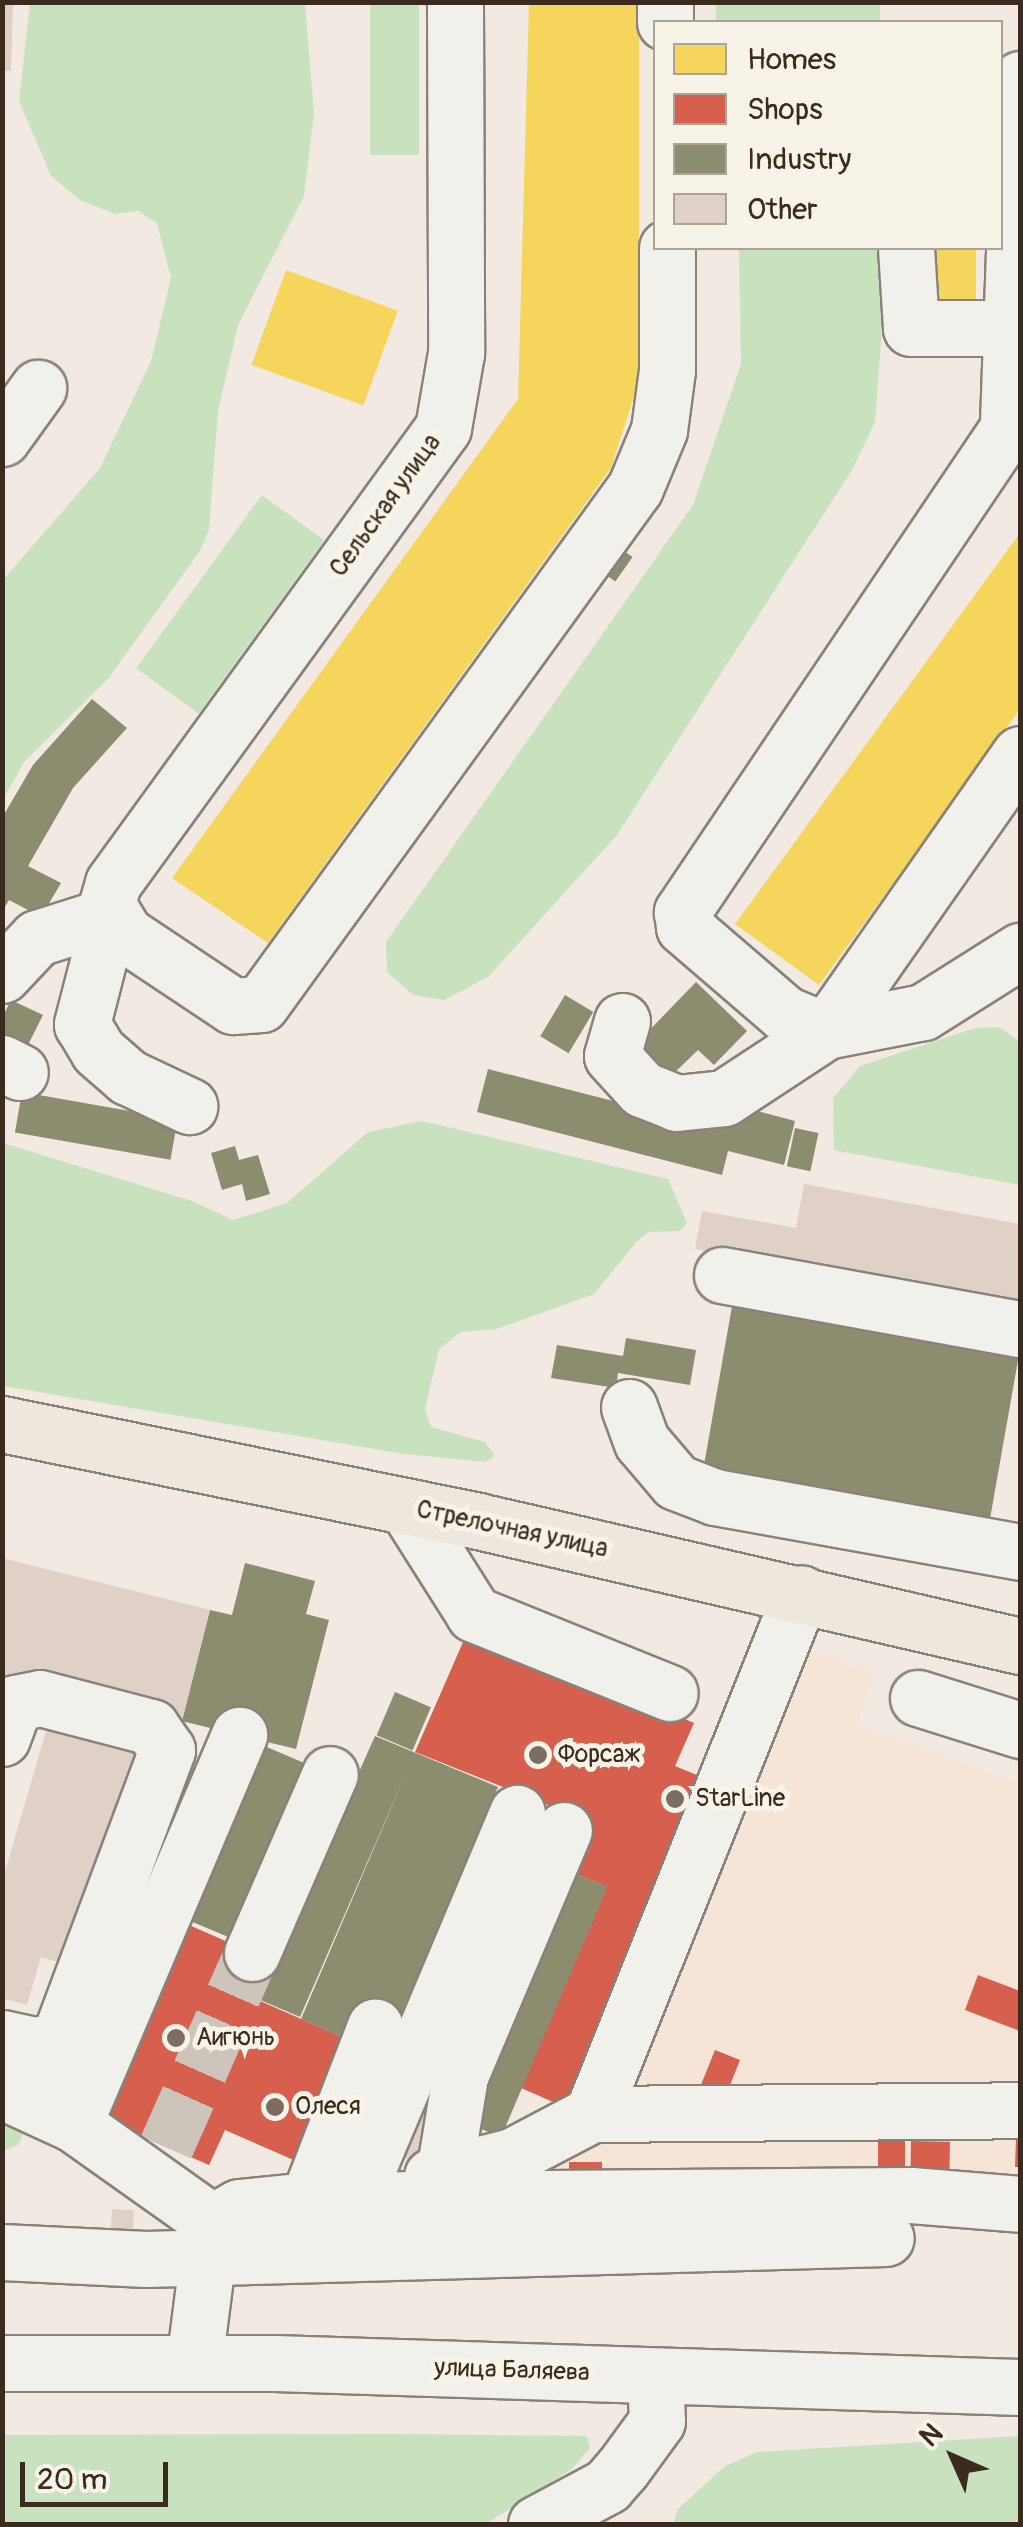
<!DOCTYPE html>
<meta charset="utf-8">
<style>
body{margin:0}
#map{position:relative;width:1023px;height:2527px;overflow:hidden;background:#f2eae2;font-family:Pangolin,sans-serif}
div>[style]{position:absolute}
.built>*{inset:0;background:#f6e5d6}
.green>*{inset:0;background:#c8e2bd;transform-origin:0 0}
.homes>*{inset:0;background:#f6d55c;transform-origin:0 0}
.shops>*{inset:0;background:#d6604d;transform-origin:0 0}
.industry>*{inset:0;background:#8c8c6e;transform-origin:0 0}
.building>*{inset:0;background:#dfd1c7;transform-origin:0 0}
.minor-tunnel>*{height:55px;margin-top:-27.5px;transform-origin:0;background:repeating-linear-gradient(90deg,#cdc4bb 0 55px,transparent 0 83px)}
.roads{filter:drop-shadow(2px 0 #88827b) drop-shadow(-2px 0 #88827b) drop-shadow(0 2px #88827b) drop-shadow(0 -2px #88827b)}
.minor>*{height:55px;margin:-27.5px;padding:0 27.5px;transform-origin:27.5px;border-radius:27.5px;background:#f2f0eb}
.major>*{height:55px;margin:-27.5px;padding:0 27.5px;transform-origin:27.5px;border-radius:27.5px;background:#ede7de}
.dots>*{width:28px;height:28px;translate:-50% -50%;box-sizing:border-box;border:5px solid #f7f3e8;border-radius:50%}
span{translate:-50% -50%;white-space:nowrap;text-align:center;line-height:1.15;-webkit-text-stroke:10px #f7f3e8;paint-order:stroke}
.street-label{font-size:25px;color:#3b2a1e}
.poi-label{font-size:25px;color:#3b2a1e}
.left{translate:0 -50%;text-align:left}
.frame{position:absolute;inset:0;border:5px solid #3b2a1e;pointer-events:none}
.legend{position:absolute;left:653px;top:20px;width:350px;height:230px;box-sizing:border-box;background:#f7f3e8;border:2px solid #aca397;margin:0;padding:12px 18px;list-style:none;font-size:30px;color:#3b2a1e}
.legend li{display:flex;align-items:center;gap:20px;height:50px}
.legend b{width:50px;border:2px solid #aca397}
.north{position:absolute;left:903px;top:2407px;width:100px;height:100px;-webkit-text-stroke:8px #f7f3e8;paint-order:stroke;rotate:315deg;font-size:28px;font-weight:700;line-height:40px;text-align:center;color:#3b2a1e}
.north::after{content:'';display:block;margin:auto;width:35px;height:45px;background:#3b2a1e;clip-path:polygon(50% 0,100% 100%,50% 72%,0 100%)}
.scale{position:absolute;left:20px;top:2462px;width:148px;height:45px;box-sizing:border-box;border:5px solid #3b2a1e;border-top:0;padding-left:12px;font-size:30px;line-height:35px;white-space:nowrap;color:#3b2a1e;-webkit-text-stroke:8px #f7f3e8;paint-order:stroke}
</style>
<div id="map">
<div class="built">
<div style="clip-path:polygon(778px 1638px,874px 1672px,857px 1726px,1020px 1783px,1020px 2180px,538px 2188px,540px 2148px)"></div>
</div>
<div class="green">
<div style="clip-path:polygon(30px 3px,305px 3px,314px 113px,304px 196px,238px 325px,218px 411px,209px 530px,200px 551px,108px 679px,24px 762px,3px 800px,3px 580px,100px 468px,151px 361px,171px 278px,157px 223px,138px 211px,115px 214px,80px 200px,51px 176px,19px 101px)"></div>
<div style="left:370px;top:3px;width:49px;height:152px"></div>
<div style="left:716px;top:3px;width:164px;height:19px"></div>
<div style="clip-path:polygon(739px 248px,888px 248px,875px 422px,852px 470px,617px 835px,488px 977px,444px 1000px,413px 995px,387px 972px,386px 942px,693px 505px,741px 364px)"></div>
<div style="left:262px;top:495px;width:77px;height:214px;rotate:36deg"></div>
<div style="clip-path:polygon(999px 1027px,1020px 1042px,1020px 1185px,834px 1150px,833px 1098px,860px 1066px,975px 1028px)"></div>
<div style="clip-path:polygon(422px 1121px,668px 1179px,687px 1223px,680px 1231px,649px 1232px,639px 1239px,594px 1294px,497px 1329px,461px 1332px,439px 1349px,425px 1409px,431px 1427px,485px 1442px,495px 1455px,486px 1462px,404px 1454px,3px 1386px,3px 1143px,192px 1201px,233px 1220px,287px 1203px,368px 1132px)"></div>
<div style="clip-path:polygon(3px 2105px,25px 2130px,18px 2145px,3px 2151px)"></div>
<div style="clip-path:polygon(396px 2434px,587px 2436px,590px 2448px,572px 2469px,486px 2524px,3px 2524px,3px 2435px)"></div>
<div style="clip-path:polygon(1020px 2436px,1020px 2524px,674px 2523px,677px 2510px,725px 2466px,757px 2452px)"></div>
</div>
<div class="homes">
<div style="clip-path:polygon(529px 2px,639px 2px,639px 381px,611px 468px,268px 943px,172px 878px,518px 399px)"></div>
<div style="left:921px;top:248px;width:55px;height:73px"></div>
<div style="left:286px;top:270px;width:119px;height:101px;rotate:20deg"></div>
<div style="clip-path:polygon(1020px 533px,1020px 709px,819px 985px,735px 924px)"></div>
</div>
<div class="shops">
<div style="clip-path:polygon(470px 1626px,694px 1723px,675px 1766px,709px 1780px,567px 2108px,521px 2088px,607px 1887px,565px 1869px,586px 1820px,415px 1752px)"></div>
<div style="clip-path:polygon(180px 1921px,266px 1959px,249px 1996px,349px 2040px,296px 2161px,225px 2130px,209px 2165px,94px 2115px)"></div>
<div style="clip-path:polygon(978px 1975px,1020px 1991px,1020px 2031px,965px 2010px)"></div>
<div style="left:715px;top:2050px;width:27px;height:39px;rotate:22deg"></div>
<div style="left:878px;top:2136px;width:27px;height:43px"></div>
<div style="clip-path:polygon(1016px 2138px,1020px 2138px,1020px 2167px,1015px 2167px)"></div>
<div style="left:911px;top:2141px;width:39px;height:37px;rotate:1deg"></div>
<div style="left:569px;top:2162px;width:33px;height:24px"></div>
</div>
<div class="industry">
<div style="left:617px;top:546px;width:19px;height:30px;rotate:35deg"></div>
<div style="clip-path:polygon(92px 699px,127px 728px,73px 788px,28px 866px,61px 883px,41px 917px,9px 900px,2px 912px,2px 818px,33px 765px)"></div>
<div style="clip-path:polygon(696px 982px,747px 1031px,714px 1065px,698px 1050px,670px 1077px,636px 1044px)"></div>
<div style="left:565px;top:995px;width:33px;height:48px;rotate:31deg"></div>
<div style="clip-path:polygon(11px 1000px,43px 1015px,22px 1057px,2px 1047px,2px 1018px)"></div>
<div style="clip-path:polygon(488px 1069px,699px 1123px,739px 1106px,795px 1121px,784px 1165px,728px 1151px,722px 1175px,477px 1112px)"></div>
<div style="left:22px;top:1092px;width:158px;height:41px;rotate:10deg"></div>
<div style="left:795px;top:1128px;width:24px;height:39px;rotate:12deg"></div>
<div style="clip-path:polygon(235px 1146px,239px 1160px,258px 1155px,270px 1194px,246px 1201px,242px 1184px,222px 1190px,211px 1153px)"></div>
<div style="left:734px;top:1295px;width:291px;height:179px;rotate:10deg"></div>
<div style="clip-path:polygon(626px 1338px,696px 1350px,690px 1385px,618px 1373px,616px 1388px,551px 1378px,557px 1345px,623px 1356px)"></div>
<div style="clip-path:polygon(245px 1563px,315px 1581px,306px 1614px,329px 1620px,296px 1749px,182px 1721px,210px 1610px,232px 1615px)"></div>
<div style="left:395px;top:1692px;width:39px;height:47px;rotate:23deg"></div>
<div style="clip-path:polygon(375px 1736px,498px 1787px,397px 2023px,349px 2040px,301px 2019px,407px 1771px,300px 2017px,258px 1999px)"></div>
<div style="left:262px;top:1745px;width:46px;height:190px;rotate:23deg"></div>
<div style="left:565px;top:1869px;width:46px;height:272px;rotate:23deg"></div>
</div>
<div class="building">
<div style="clip-path:polygon(2px 2px,13px 2px,11px 71px,2px 71px)"></div>
<div style="clip-path:polygon(804px 1184px,1020px 1224px,1020px 1308px,695px 1249px,702px 1211px,796px 1228px)"></div>
<div style="left:2px;top:1558px;width:214px;height:114px;rotate:14deg"></div>
<div style="clip-path:polygon(51px 1714px,142px 1740px,76px 1967px,41px 1957px,27px 2005px,2px 1998px,2px 1882px)"></div>
<div style="left:425px;top:2095px;width:28px;height:65px;rotate:26deg"></div>
<div style="left:112px;top:2209px;width:22px;height:21px;rotate:3deg"></div>
</div>
<div class="minor-tunnel">
<div style="left:166px;top:2147px;width:212px;rotate:-66.1deg"></div>
</div>
<div class="roads">
<div class="minor">
<div style="left:455px;top:2px;width:351px;rotate:89.8deg"></div>
<div style="left:456px;top:353px;width:76px;rotate:99.8deg"></div>
<div style="left:443px;top:428px;width:562px;rotate:125.95deg"></div>
<div style="left:113px;top:883px;width:22px;rotate:106deg"></div>
<div style="left:107px;top:904px;width:35px;rotate:59deg"></div>
<div style="left:125px;top:934px;width:130px;rotate:33.7deg"></div>
<div style="left:233px;top:1006px;width:28px;rotate:-4deg"></div>
<div style="left:261px;top:1004px;width:637px;rotate:-54.07deg"></div>
<div style="left:635px;top:488px;width:63px;rotate:-67.5deg"></div>
<div style="left:659px;top:430px;width:61px;rotate:-82.4deg"></div>
<div style="left:667px;top:370px;width:122px;rotate:-90deg"></div>
<div style="left:665px;top:2px;width:20px;rotate:90deg"></div>
<div style="left:1020px;top:79px;width:349px;rotate:92deg"></div>
<div style="left:1008px;top:428px;width:584px;rotate:123.96deg"></div>
<div style="left:682px;top:912px;width:15px;rotate:82deg"></div>
<div style="left:684px;top:927px;width:133px;rotate:40.7deg"></div>
<div style="left:785px;top:1014px;width:44px;rotate:22.5deg"></div>
<div style="left:826px;top:1031px;width:338px;rotate:-55deg"></div>
<div style="left:906px;top:248px;width:80px;rotate:86.4deg"></div>
<div style="left:911px;top:328px;width:101px"></div>
<div style="left:2px;top:438px;width:62px;rotate:-54.2deg"></div>
<div style="left:2px;top:975px;width:51px;rotate:-46.6deg"></div>
<div style="left:37px;top:938px;width:77px;rotate:-17.5deg"></div>
<div style="left:110px;top:915px;width:113px;rotate:104.4deg"></div>
<div style="left:82px;top:1024px;width:31px;rotate:59deg"></div>
<div style="left:98px;top:1051px;width:40px;rotate:41deg"></div>
<div style="left:128px;top:1077px;width:68px;rotate:25.4deg"></div>
<div style="left:622px;top:1021px;width:36px;rotate:106deg"></div>
<div style="left:612px;top:1056px;width:45px;rotate:47.7deg"></div>
<div style="left:642px;top:1089px;width:37px;rotate:22deg"></div>
<div style="left:676px;top:1103px;width:48px;rotate:-5.9deg"></div>
<div style="left:724px;top:1098px;width:122px;rotate:-33.3deg"></div>
<div style="left:826px;top:1031px;width:99px;rotate:-11.1deg"></div>
<div style="left:923px;top:1012px;width:115px;rotate:-32.2deg"></div>
<div style="left:2px;top:1063px;width:20px;rotate:27deg"></div>
<div style="left:722px;top:1275px;width:303px;rotate:10.3deg"></div>
<div style="left:629px;top:1407px;width:37px;rotate:70deg"></div>
<div style="left:642px;top:1442px;width:52px;rotate:49.6deg"></div>
<div style="left:676px;top:1482px;width:42px;rotate:21deg"></div>
<div style="left:715px;top:1497px;width:310px;rotate:10.2deg"></div>
<div style="left:407px;top:1508px;width:125px;rotate:57.7deg"></div>
<div style="left:474px;top:1614px;width:211px;rotate:22deg"></div>
<div style="left:918px;top:1698px;width:107px;rotate:17.4deg"></div>
<div style="left:2px;top:1738px;width:37px;rotate:-70deg"></div>
<div style="left:15px;top:1703px;width:25px;rotate:-11deg"></div>
<div style="left:40px;top:1698px;width:115px;rotate:14.6deg"></div>
<div style="left:151px;top:1727px;width:28px;rotate:55deg"></div>
<div style="left:167px;top:1750px;width:343px;rotate:110.5deg"></div>
<div style="left:252px;top:1953px;width:195px;rotate:-66.5deg"></div>
<div style="left:2px;top:2038px;width:35px;rotate:12deg"></div>
<div style="left:36px;top:2045px;width:23px;rotate:-13deg"></div>
<div style="left:2px;top:2091px;width:79px;rotate:24.6deg"></div>
<div style="left:74px;top:2124px;width:169px;rotate:35.4deg"></div>
<div style="left:592px;top:2114px;width:428px;rotate:-0.5deg"></div>
<div style="left:74px;top:2124px;width:423px;rotate:-67deg"></div>
<div style="left:444px;top:2173px;width:98px;rotate:-80.6deg"></div>
<div style="left:460px;top:2076px;width:267px;rotate:-67.1deg"></div>
<div style="left:432px;top:2176px;width:82px;rotate:-14deg"></div>
<div style="left:512px;top:2156px;width:90px;rotate:-27.7deg"></div>
<div style="left:592px;top:2114px;width:561px;rotate:-68.14deg"></div>
<div style="left:308px;top:2200px;width:186px;rotate:-68.9deg"></div>
<div style="left:372px;top:2201px;width:25px;rotate:-108deg"></div>
<div style="left:364px;top:2177px;width:395px;rotate:-67.2deg"></div>
<div style="left:2px;top:2252px;width:144px;rotate:2.8deg"></div>
<div style="left:146px;top:2259px;width:740px;rotate:-1.63deg"></div>
<div style="left:2px;top:2363px;width:272px"></div>
<div style="left:274px;top:2363px;width:746px;rotate:1.84deg"></div>
<div style="left:194px;top:2363px;width:142px;rotate:-82.7deg"></div>
<div style="left:212px;top:2222px;width:31px;rotate:-29deg"></div>
<div style="left:239px;top:2207px;width:69px;rotate:-5.8deg"></div>
<div style="left:308px;top:2200px;width:603px;rotate:-0.48deg"></div>
<div style="left:911px;top:2195px;width:109px;rotate:4.7deg"></div>
<div style="left:536px;top:2524px;width:81px;rotate:-28.2deg"></div>
<div style="left:607px;top:2486px;width:23px;rotate:-49deg"></div>
<div style="left:622px;top:2469px;width:59px;rotate:-53.9deg"></div>
<div style="left:657px;top:2421px;width:45px;rotate:-92.5deg"></div>
</div>
<div class="major">
<div style="left:2px;top:1424px;width:486px;rotate:11.5deg"></div>
<div style="left:478px;top:1521px;width:556px;rotate:12.99deg"></div>
</div>
</div>
<div class="dots">
<div style="left:538px;top:1755px;background:#7b6d63"></div>
<div style="left:675px;top:1799px;background:#7b6d63"></div>
<div style="left:176px;top:2038px;background:#7b6d63"></div>
<div style="left:275px;top:2107px;background:#7b6d63"></div>
</div>
<div class="street-label">
<span style="left:386px;top:506px;rotate:-54deg">Сельская улица</span>
<span style="left:512px;top:1530px;rotate:12deg">Стрелочная улица</span>
<span style="left:512px;top:2371px;rotate:2deg">улица Баляева</span>
</div>
<div class="poi-label">
<span class="left" style="left:558px;top:1755px">Форсаж</span>
<span class="left" style="left:695px;top:1799px">StarLine</span>
<span class="left" style="left:196px;top:2038px">Аигюнь</span>
<span class="left" style="left:295px;top:2107px">Олеся</span>
</div>
<div class="frame"></div>
<ul class="legend">
<li><b style="height:28px;background:#f6d55c"></b>Homes</li>
<li><b style="height:28px;background:#d6604d"></b>Shops</li>
<li><b style="height:28px;background:#8c8c6e"></b>Industry</li>
<li><b style="height:28px;background:#dfd1c7"></b>Other</li>
</ul>
<div class="north">N</div>
<div class="scale">20 m</div>
</div>
